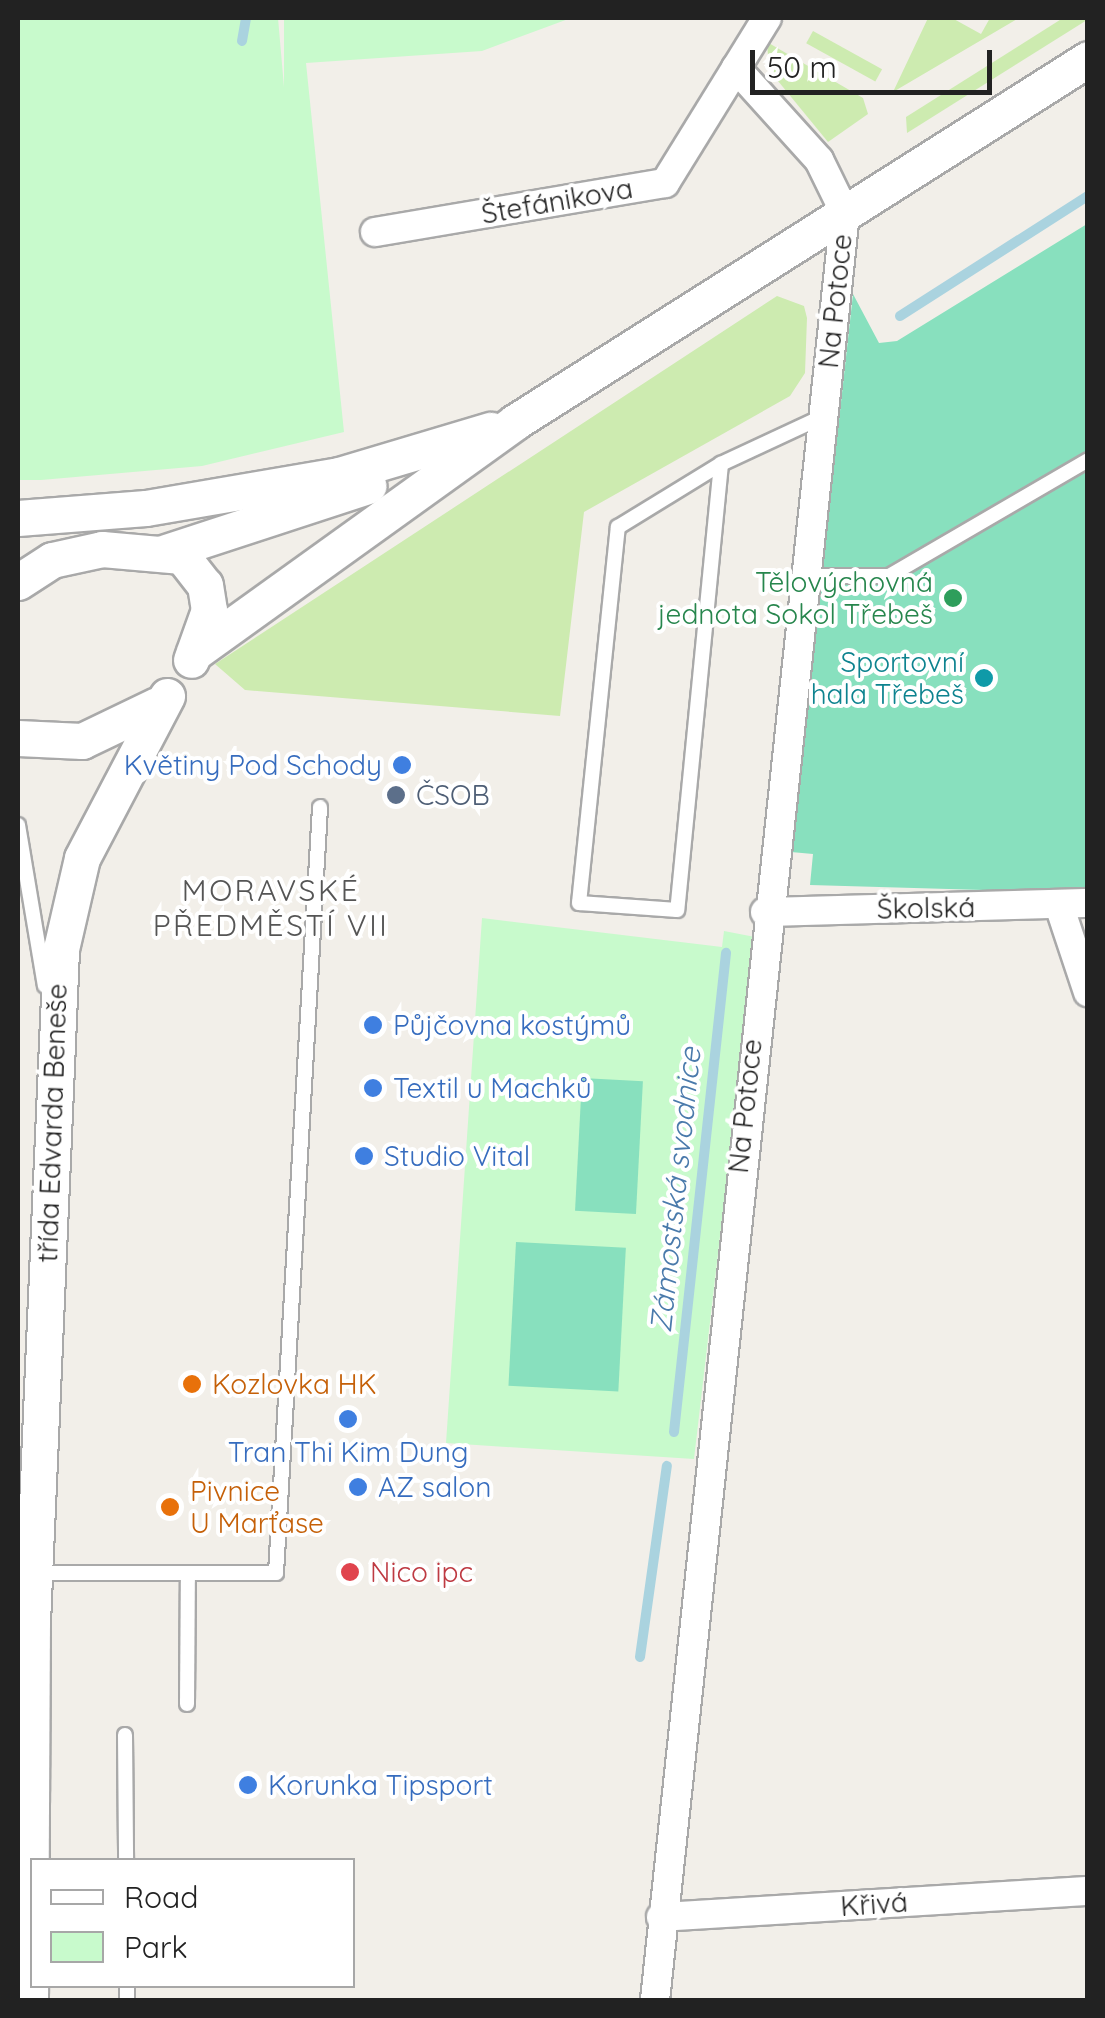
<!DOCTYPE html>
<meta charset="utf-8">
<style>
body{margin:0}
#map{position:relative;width:1105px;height:2018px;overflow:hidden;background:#f2efe9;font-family:Quicksand,sans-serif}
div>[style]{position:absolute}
.grass>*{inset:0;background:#cdebb0;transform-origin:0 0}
.park>*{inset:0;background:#c8facc}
.pitch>*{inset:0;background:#88e0be;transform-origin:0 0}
.stream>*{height:10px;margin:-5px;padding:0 5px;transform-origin:5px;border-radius:5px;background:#aad3df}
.roads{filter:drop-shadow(2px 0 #a9a9a9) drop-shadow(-2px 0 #a9a9a9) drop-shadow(0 2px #a9a9a9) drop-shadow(0 -2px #a9a9a9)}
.service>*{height:14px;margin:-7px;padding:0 7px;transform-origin:7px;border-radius:7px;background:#fff}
.minor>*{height:28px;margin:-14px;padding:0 14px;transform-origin:14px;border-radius:14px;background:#fff}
.tertiary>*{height:35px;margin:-17.5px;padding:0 17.5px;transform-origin:17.5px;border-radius:17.5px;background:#fff}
.dots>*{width:28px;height:28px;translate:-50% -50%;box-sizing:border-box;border:5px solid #fff;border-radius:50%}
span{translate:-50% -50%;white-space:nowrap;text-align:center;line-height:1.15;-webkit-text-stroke:8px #fff;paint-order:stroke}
.street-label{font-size:28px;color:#222}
.leisure-label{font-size:28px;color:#27864d}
.right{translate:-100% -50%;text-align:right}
.culture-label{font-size:28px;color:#0d838f}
.shop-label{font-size:28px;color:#366cbe}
.left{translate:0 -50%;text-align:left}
.service-label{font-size:28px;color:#4e5e75}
.food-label{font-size:28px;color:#c56008}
.health-label{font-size:28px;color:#be3a42}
.neighbourhood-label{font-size:30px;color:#555;letter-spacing:2.5px}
.water-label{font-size:30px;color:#4a7aab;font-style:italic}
.frame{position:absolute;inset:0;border:20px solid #222;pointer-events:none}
.legend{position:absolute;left:30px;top:1858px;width:325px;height:130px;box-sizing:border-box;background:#fff;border:2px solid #a7a7a7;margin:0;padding:12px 18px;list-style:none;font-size:30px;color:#222}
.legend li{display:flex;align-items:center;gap:20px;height:50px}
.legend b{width:50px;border:2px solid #a7a7a7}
.scale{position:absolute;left:750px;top:50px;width:242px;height:45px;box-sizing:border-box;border:5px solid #222;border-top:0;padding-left:12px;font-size:30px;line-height:35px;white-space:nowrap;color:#222;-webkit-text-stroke:8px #fff;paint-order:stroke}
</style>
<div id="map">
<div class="grass">
<div style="clip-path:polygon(928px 18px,952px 18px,981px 34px,990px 18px,1019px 18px,893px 92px)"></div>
<div style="clip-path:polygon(1063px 18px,1087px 20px,907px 133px,906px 117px)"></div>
<div style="left:813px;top:31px;width:79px;height:14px;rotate:29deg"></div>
<div style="clip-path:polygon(767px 42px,863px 98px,868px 114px,828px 142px,769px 70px)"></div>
<div style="clip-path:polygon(777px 296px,804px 306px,807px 318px,805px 373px,790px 396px,584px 512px,560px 716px,245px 690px,215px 664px)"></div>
</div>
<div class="park">
<div style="clip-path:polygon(18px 18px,278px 18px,284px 87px,284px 18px,571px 18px,482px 51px,306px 63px,344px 432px,202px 466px,41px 480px,18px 480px)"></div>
<div style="clip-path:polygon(482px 918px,722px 947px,724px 931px,755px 937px,694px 1459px,446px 1443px)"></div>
</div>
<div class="pitch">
<div style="clip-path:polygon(1087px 224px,1087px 893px,810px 885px,813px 854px,791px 852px,853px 294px,879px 343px,897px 341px)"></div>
<div style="left:582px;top:1078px;width:61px;height:133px;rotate:3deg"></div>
<div style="left:516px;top:1242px;width:110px;height:144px;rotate:3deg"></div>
</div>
<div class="stream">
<div style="left:242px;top:41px;width:23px;rotate:-80deg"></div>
<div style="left:900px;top:316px;width:223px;rotate:-32.6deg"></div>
<div style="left:674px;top:1432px;width:482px;rotate:-83.8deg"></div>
<div style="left:640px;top:1657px;width:193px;rotate:-82deg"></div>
</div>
<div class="roads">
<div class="service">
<div style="left:721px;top:464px;width:448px;rotate:95.6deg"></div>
<div style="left:677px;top:910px;width:98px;rotate:-175.9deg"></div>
<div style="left:579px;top:903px;width:378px;rotate:-84.1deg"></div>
<div style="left:618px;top:527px;width:121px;rotate:-31.5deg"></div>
<div style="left:721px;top:464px;width:111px;rotate:-25deg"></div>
<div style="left:803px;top:576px;width:86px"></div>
<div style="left:889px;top:576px;width:230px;rotate:-30.2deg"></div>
<div style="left:18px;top:825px;width:163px;rotate:80.5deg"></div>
<div style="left:40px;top:1573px;width:236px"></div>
<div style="left:276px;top:1573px;width:767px;rotate:-86.71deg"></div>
<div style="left:187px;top:1704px;width:131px;rotate:-89.6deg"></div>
<div style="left:125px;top:1735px;width:125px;rotate:89.5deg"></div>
<div style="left:127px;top:1986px;width:14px;rotate:90deg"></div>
</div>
<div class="minor">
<div style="left:375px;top:232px;width:294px;rotate:-9.6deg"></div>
<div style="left:665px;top:183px;width:194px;rotate:-58.3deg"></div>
<div style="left:1059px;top:905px;width:92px;rotate:71.6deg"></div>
<div style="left:765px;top:912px;width:323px;rotate:-1.6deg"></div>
<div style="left:661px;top:1917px;width:428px;rotate:-3.5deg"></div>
<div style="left:655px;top:2000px;width:1797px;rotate:-83.93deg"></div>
<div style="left:845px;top:213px;width:59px;rotate:-116.1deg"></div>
<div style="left:819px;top:160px;width:124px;rotate:-132.1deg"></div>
</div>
<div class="tertiary">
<div style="left:18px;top:518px;width:128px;rotate:-4.5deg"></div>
<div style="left:146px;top:508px;width:196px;rotate:-9.7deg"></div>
<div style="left:339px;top:475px;width:158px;rotate:-16.6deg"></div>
<div style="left:166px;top:552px;width:213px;rotate:-18.1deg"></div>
<div style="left:18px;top:582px;width:40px;rotate:-32.9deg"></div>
<div style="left:52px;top:560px;width:51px;rotate:-12.4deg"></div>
<div style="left:102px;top:549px;width:80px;rotate:5deg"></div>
<div style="left:182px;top:556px;width:37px;rotate:52deg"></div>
<div style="left:205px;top:585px;width:25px;rotate:81deg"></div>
<div style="left:209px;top:610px;width:53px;rotate:109.8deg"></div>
<div style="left:194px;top:653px;width:395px;rotate:-35.7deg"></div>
<div style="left:515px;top:422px;width:678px;rotate:-32.35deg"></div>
<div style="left:18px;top:738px;width:64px;rotate:2.7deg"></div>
<div style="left:82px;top:741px;width:83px;rotate:-25.6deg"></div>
<div style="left:30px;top:2000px;width:378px;rotate:-89.7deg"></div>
<div style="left:32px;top:1622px;width:674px;rotate:-87.53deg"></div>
<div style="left:61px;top:949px;width:93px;rotate:-77deg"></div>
<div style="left:82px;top:858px;width:183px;rotate:-62.3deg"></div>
</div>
</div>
<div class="dots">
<div style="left:953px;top:598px;background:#2e9e5b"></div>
<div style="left:984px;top:678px;background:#0f9aa8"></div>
<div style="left:402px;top:765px;background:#3f7fe0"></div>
<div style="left:396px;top:795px;background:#5c6f8a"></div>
<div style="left:373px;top:1025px;background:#3f7fe0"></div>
<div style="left:373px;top:1088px;background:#3f7fe0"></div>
<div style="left:364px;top:1156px;background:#3f7fe0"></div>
<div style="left:192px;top:1384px;background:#e8710a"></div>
<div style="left:348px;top:1419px;background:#3f7fe0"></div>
<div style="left:358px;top:1487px;background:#3f7fe0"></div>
<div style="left:170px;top:1507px;background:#e8710a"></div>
<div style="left:350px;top:1572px;background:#e0444e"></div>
<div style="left:248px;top:1785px;background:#3f7fe0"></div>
</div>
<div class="street-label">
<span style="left:557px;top:201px;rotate:-10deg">Štefánikova</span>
<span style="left:835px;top:301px;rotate:-84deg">Na Potoce</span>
<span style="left:926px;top:908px;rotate:-1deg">Školská</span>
<span style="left:745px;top:1106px;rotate:-84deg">Na Potoce</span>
<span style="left:52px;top:1123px;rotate:-88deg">třída Edvarda Beneše</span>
<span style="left:874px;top:1904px;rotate:-4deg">Křivá</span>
</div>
<div class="leisure-label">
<span class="right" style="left:933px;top:598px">Tělovýchovná<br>jednota Sokol Třebeš</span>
</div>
<div class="culture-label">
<span class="right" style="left:964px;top:678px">Sportovní<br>hala Třebeš</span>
</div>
<div class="shop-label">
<span class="right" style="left:382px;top:765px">Květiny Pod Schody</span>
<span class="left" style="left:393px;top:1025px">Půjčovna kostýmů</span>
<span class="left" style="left:393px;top:1088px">Textil u Machků</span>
<span class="left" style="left:384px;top:1156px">Studio Vital</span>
<span style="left:348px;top:1452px">Tran Thi Kim Dung</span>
<span class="left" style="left:378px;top:1487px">AZ salon</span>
<span class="left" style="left:268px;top:1785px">Korunka Tipsport</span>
</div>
<div class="service-label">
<span class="left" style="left:416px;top:795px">ČSOB</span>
</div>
<div class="food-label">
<span class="left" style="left:212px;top:1384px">Kozlovka HK</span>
<span class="left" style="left:190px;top:1507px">Pivnice<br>U Marťase</span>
</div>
<div class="health-label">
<span class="left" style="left:370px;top:1572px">Nico ipc</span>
</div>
<div class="neighbourhood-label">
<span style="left:271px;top:907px">MORAVSKÉ<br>PŘEDMĚSTÍ VII</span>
</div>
<div class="water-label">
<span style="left:675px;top:1190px;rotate:-84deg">Zámostská svodnice</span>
</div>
<div class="frame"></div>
<ul class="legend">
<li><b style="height:12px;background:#fff"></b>Road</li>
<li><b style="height:28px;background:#c8facc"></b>Park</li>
</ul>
<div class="scale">50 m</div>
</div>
